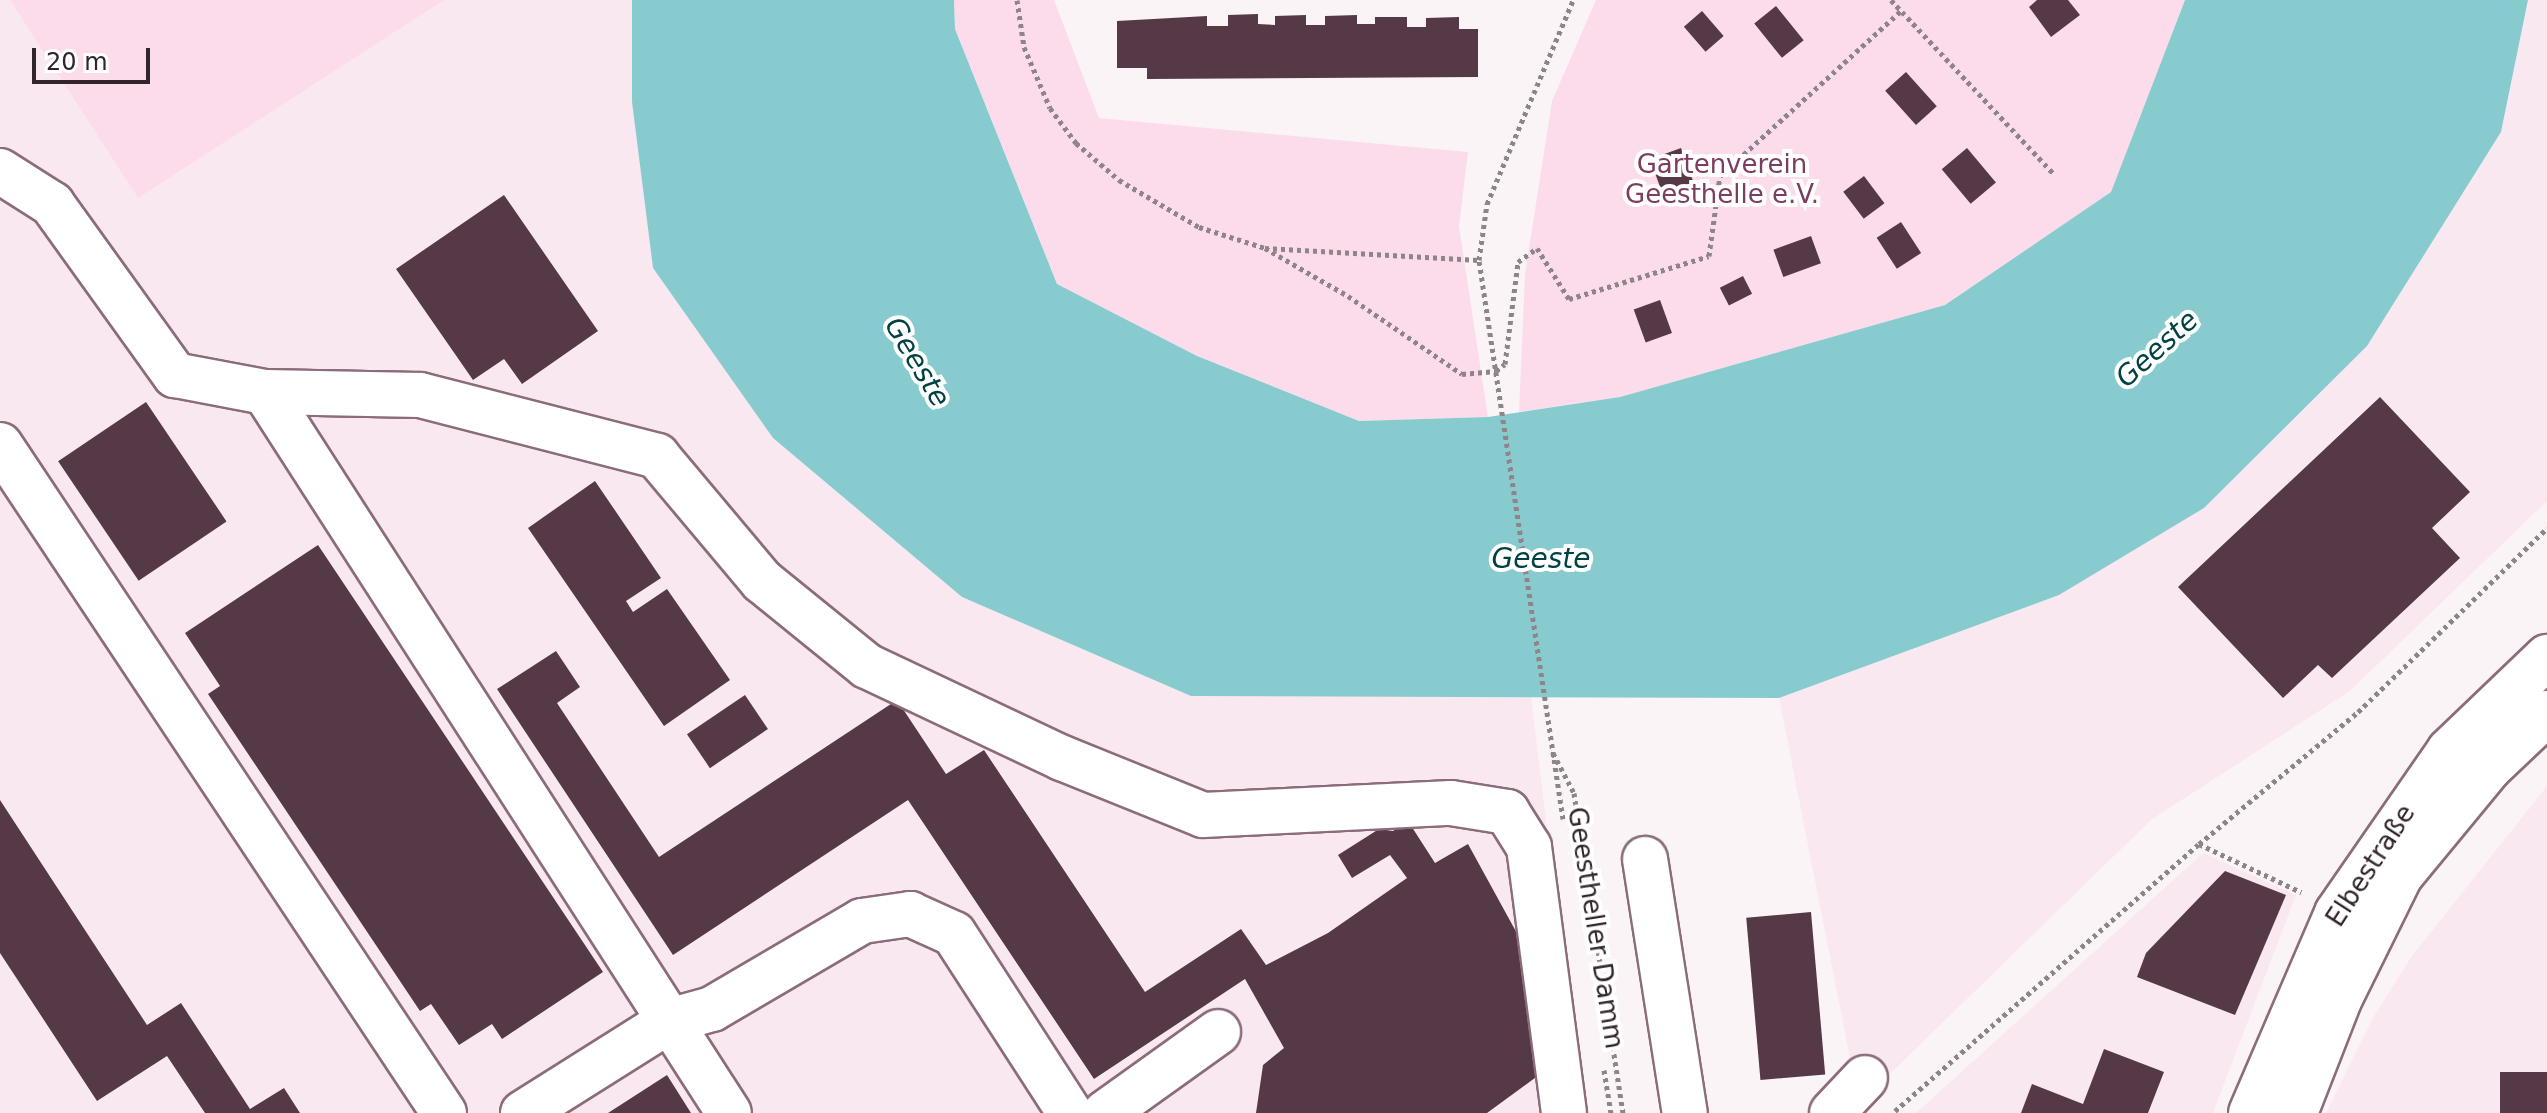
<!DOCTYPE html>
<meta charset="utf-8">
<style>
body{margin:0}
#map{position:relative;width:2547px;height:1113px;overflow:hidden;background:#fbf4f7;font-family:"DejaVu Sans",sans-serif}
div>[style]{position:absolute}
.built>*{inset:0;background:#fae8f1}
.green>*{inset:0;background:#fcdceb}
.water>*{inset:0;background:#88cbcf}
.building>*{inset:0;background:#553947;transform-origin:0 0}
.path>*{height:5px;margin-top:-2.5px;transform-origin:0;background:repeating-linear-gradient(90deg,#8e8489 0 4px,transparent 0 8px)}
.roads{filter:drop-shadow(2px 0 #8b6c7b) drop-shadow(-2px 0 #8b6c7b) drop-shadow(0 2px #8b6c7b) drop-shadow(0 -2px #8b6c7b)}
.minor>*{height:44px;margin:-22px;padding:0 22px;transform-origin:22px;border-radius:22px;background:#fff}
.major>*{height:44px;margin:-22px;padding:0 22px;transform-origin:22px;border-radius:22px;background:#fff}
span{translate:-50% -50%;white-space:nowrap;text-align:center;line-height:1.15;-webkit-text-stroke:8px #fff;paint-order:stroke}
.park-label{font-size:26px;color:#7c3d60}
.street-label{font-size:26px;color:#31242a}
.water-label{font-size:28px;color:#004144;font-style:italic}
.scale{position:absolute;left:32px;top:48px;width:118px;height:36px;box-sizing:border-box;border:4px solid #31242a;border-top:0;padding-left:10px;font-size:24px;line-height:28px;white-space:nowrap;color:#31242a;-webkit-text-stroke:6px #fff;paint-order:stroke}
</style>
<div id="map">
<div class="built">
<div style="clip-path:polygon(0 0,632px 0,632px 102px,653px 268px,773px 438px,962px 597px,1191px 696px,1531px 695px,1581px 1113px,0 1113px)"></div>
<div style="clip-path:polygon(2528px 0,2547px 0,2547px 501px,2350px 691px,2151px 820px,1859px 1104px,1779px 698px,2059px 595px,2204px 508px,2367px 346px,2501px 132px)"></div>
<div style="clip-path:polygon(2547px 786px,2547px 1113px,2326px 1113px,2374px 1016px,2411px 957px)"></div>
<div style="clip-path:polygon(2203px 853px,2296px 895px,2213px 1113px,1916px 1113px)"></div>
</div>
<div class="green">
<div style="clip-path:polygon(10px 0,444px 0,138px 198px)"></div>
<div style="clip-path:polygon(954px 0,1054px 0,1099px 118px,1468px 152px,1459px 226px,1488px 417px,1359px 421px,1197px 356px,1057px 284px,955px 29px)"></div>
<div style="clip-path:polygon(1596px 0,2185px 0,2111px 192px,1945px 305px,1620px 397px,1519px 412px,1525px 274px,1552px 101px)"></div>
</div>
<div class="water">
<div style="clip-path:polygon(632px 0,954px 0,955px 29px,1057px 284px,1197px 356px,1359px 421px,1488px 417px,1620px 397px,1945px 305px,2111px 192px,2185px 0,2528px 0,2501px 132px,2367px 346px,2204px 508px,2059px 595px,1779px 698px,1191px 696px,962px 597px,773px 438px,653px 268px,632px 102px)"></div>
</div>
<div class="building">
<div style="clip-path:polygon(2037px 0,2068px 0,2080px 15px,2051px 37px,2029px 7px)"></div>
<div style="left:1776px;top:6px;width:44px;height:28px;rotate:51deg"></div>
<div style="left:1702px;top:11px;width:33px;height:24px;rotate:49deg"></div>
<div style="clip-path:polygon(1258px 14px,1258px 24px,1275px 25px,1275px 16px,1306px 15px,1306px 25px,1325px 25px,1325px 16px,1357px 15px,1357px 24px,1375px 24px,1375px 17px,1407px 17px,1407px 27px,1426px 27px,1426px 18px,1459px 17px,1459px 29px,1478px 29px,1478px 77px,1147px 79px,1147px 68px,1117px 68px,1117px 21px,1207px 16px,1207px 26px,1228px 26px,1228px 15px)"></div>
<div style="left:1906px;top:72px;width:46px;height:28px;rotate:48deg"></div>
<div style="left:1681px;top:148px;width:46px;height:33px;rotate:70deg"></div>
<div style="left:1967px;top:148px;width:45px;height:33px;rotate:50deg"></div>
<div style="left:1864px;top:176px;width:34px;height:26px;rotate:53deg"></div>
<div style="clip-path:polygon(504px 195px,598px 331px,522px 384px,504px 359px,473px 380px,396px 269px)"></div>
<div style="left:1901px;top:222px;width:37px;height:29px;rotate:57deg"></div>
<div style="left:1811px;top:236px;width:29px;height:40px;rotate:70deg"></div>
<div style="left:1743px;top:276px;width:20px;height:26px;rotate:63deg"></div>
<div style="left:1660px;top:300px;width:35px;height:28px;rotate:70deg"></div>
<div style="clip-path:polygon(2380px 397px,2470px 492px,2432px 528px,2460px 558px,2332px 678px,2318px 665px,2283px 698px,2178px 587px)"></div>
<div style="left:146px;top:402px;width:144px;height:106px;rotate:56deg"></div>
<div style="clip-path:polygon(595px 481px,661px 578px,626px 601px,633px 612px,667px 589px,730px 680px,664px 726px,528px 528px)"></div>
<div style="clip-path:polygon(318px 545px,603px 972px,502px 1039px,492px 1024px,459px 1045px,431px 1004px,420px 1011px,208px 694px,220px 686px,185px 633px)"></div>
<div style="clip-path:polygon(556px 651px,580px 687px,557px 703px,659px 857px,897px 700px,946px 774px,984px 750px,1145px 992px,1241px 929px,1266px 965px,1328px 933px,1407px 878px,1390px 855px,1352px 878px,1338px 855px,1379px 829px,1393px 831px,1408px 821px,1435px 863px,1468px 844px,1519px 937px,1539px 1075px,1487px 1113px,1256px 1113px,1263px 1065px,1284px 1048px,1245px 979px,1094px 1079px,908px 800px,673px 955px,497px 689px)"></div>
<div style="left:745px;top:695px;width:41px;height:70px;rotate:56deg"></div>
<div style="clip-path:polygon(0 800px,147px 1025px,181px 1003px,250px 1109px,284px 1088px,300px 1113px,205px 1113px,167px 1056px,97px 1101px,0 953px)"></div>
<div style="clip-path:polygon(2225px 871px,2286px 895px,2235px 1015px,2137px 977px,2146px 953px)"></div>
<div style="left:1811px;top:912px;width:163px;height:65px;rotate:85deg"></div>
<div style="clip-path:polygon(2104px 1049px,2164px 1072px,2148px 1113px,2021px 1113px,2032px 1084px,2083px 1104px)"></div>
<div style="left:2547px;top:1072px;width:41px;height:47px;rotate:90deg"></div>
<div style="clip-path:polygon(667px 1075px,691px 1113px,608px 1113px)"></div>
</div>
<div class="path">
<div style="left:1017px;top:0;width:48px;rotate:81.5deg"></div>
<div style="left:1024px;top:47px;width:66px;rotate:66.9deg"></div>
<div style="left:1050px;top:108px;width:44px;rotate:53.4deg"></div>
<div style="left:1076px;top:143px;width:57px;rotate:40.7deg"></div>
<div style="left:1119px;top:180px;width:93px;rotate:30.4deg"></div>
<div style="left:1199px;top:227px;width:69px;rotate:17.7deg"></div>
<div style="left:1265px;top:248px;width:214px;rotate:3.2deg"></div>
<div style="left:1891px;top:0;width:238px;rotate:46.9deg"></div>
<div style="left:1265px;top:248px;width:96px;rotate:30deg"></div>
<div style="left:1348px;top:296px;width:138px;rotate:34.4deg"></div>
<div style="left:1462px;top:374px;width:34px;rotate:-5deg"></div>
<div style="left:1496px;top:371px;width:11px;rotate:-38deg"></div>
<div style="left:1505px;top:364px;width:103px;rotate:-82.7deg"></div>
<div style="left:1518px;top:262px;width:24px;rotate:-36deg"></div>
<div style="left:1537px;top:248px;width:60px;rotate:57.9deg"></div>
<div style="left:1569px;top:299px;width:146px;rotate:-17.1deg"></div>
<div style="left:1709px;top:256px;width:81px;rotate:-82.2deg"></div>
<div style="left:1720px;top:176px;width:245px;rotate:-42.4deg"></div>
<div style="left:1553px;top:753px;width:45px;rotate:62.3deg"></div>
<div style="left:1574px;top:793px;width:324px;rotate:81.3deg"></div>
<div style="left:1563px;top:819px;width:565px;rotate:-98.55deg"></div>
<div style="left:1479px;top:260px;width:57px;rotate:-81.9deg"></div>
<div style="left:1487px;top:204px;width:221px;rotate:-67.1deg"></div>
<div style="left:2199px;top:844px;width:113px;rotate:25.2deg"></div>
<div style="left:1604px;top:1070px;width:44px;rotate:80.8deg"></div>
<div style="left:1895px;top:1111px;width:405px;rotate:-41.3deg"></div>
<div style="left:2199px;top:844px;width:207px;rotate:-39.7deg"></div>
<div style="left:2358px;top:712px;width:264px;rotate:-44.2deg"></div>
</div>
<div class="roads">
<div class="minor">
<div style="left:0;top:171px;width:62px;rotate:32.4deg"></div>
<div style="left:52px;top:204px;width:211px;rotate:54.3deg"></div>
<div style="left:175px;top:375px;width:92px;rotate:10.7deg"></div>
<div style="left:265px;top:392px;width:155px;rotate:1.1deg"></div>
<div style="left:420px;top:395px;width:245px;rotate:14.4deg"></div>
<div style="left:657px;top:456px;width:163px;rotate:50deg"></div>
<div style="left:762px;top:581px;width:135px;rotate:39deg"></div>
<div style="left:867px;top:666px;width:216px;rotate:25.3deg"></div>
<div style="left:1062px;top:758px;width:152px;rotate:22deg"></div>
<div style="left:1203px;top:815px;width:248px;rotate:-2.8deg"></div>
<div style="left:1451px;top:803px;width:57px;rotate:9.1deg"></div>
<div style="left:1507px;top:812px;width:41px;rotate:57.8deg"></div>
<div style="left:1529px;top:847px;width:268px;rotate:82.5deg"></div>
<div style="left:265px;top:392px;width:857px;rotate:57.24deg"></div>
<div style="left:0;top:445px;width:802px;rotate:56.39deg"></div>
<div style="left:1645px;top:859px;width:257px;rotate:81.1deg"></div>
<div style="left:523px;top:1113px;width:173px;rotate:-32.2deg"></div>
<div style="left:669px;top:1021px;width:45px;rotate:-15.6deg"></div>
<div style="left:712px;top:1009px;width:174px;rotate:-30.4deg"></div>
<div style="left:862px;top:921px;width:49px;rotate:-8.3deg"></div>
<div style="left:910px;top:914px;width:48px;rotate:24.4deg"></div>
<div style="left:954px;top:934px;width:213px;rotate:57.1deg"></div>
<div style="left:1105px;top:1113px;width:139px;rotate:-35.6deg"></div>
<div style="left:1832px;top:1113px;width:48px;rotate:-46.7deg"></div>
</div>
<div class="major">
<div style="left:2251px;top:1113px;width:218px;rotate:-66.7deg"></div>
<div style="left:2337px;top:913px;width:197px;rotate:-55.3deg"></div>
<div style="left:2449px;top:751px;width:136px;rotate:-43.8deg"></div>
<div style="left:2295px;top:1113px;width:121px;rotate:-68.7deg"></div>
<div style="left:2339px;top:1000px;width:138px;rotate:-63.8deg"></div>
<div style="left:2400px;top:876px;width:140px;rotate:-50.5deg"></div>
<div style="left:2489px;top:768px;width:80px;rotate:-43.5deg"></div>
</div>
</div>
<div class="park-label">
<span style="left:1722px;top:180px">Gartenverein<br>Geesthelle e.V.</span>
</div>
<div class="street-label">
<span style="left:2371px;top:866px;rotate:-57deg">Elbestraße</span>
<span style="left:1595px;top:928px;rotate:81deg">Geestheller Damm</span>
</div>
<div class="water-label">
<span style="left:2157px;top:349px;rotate:-42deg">Geeste</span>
<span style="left:917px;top:362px;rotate:59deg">Geeste</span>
<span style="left:1541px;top:559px">Geeste</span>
</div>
<div class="scale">20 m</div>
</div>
